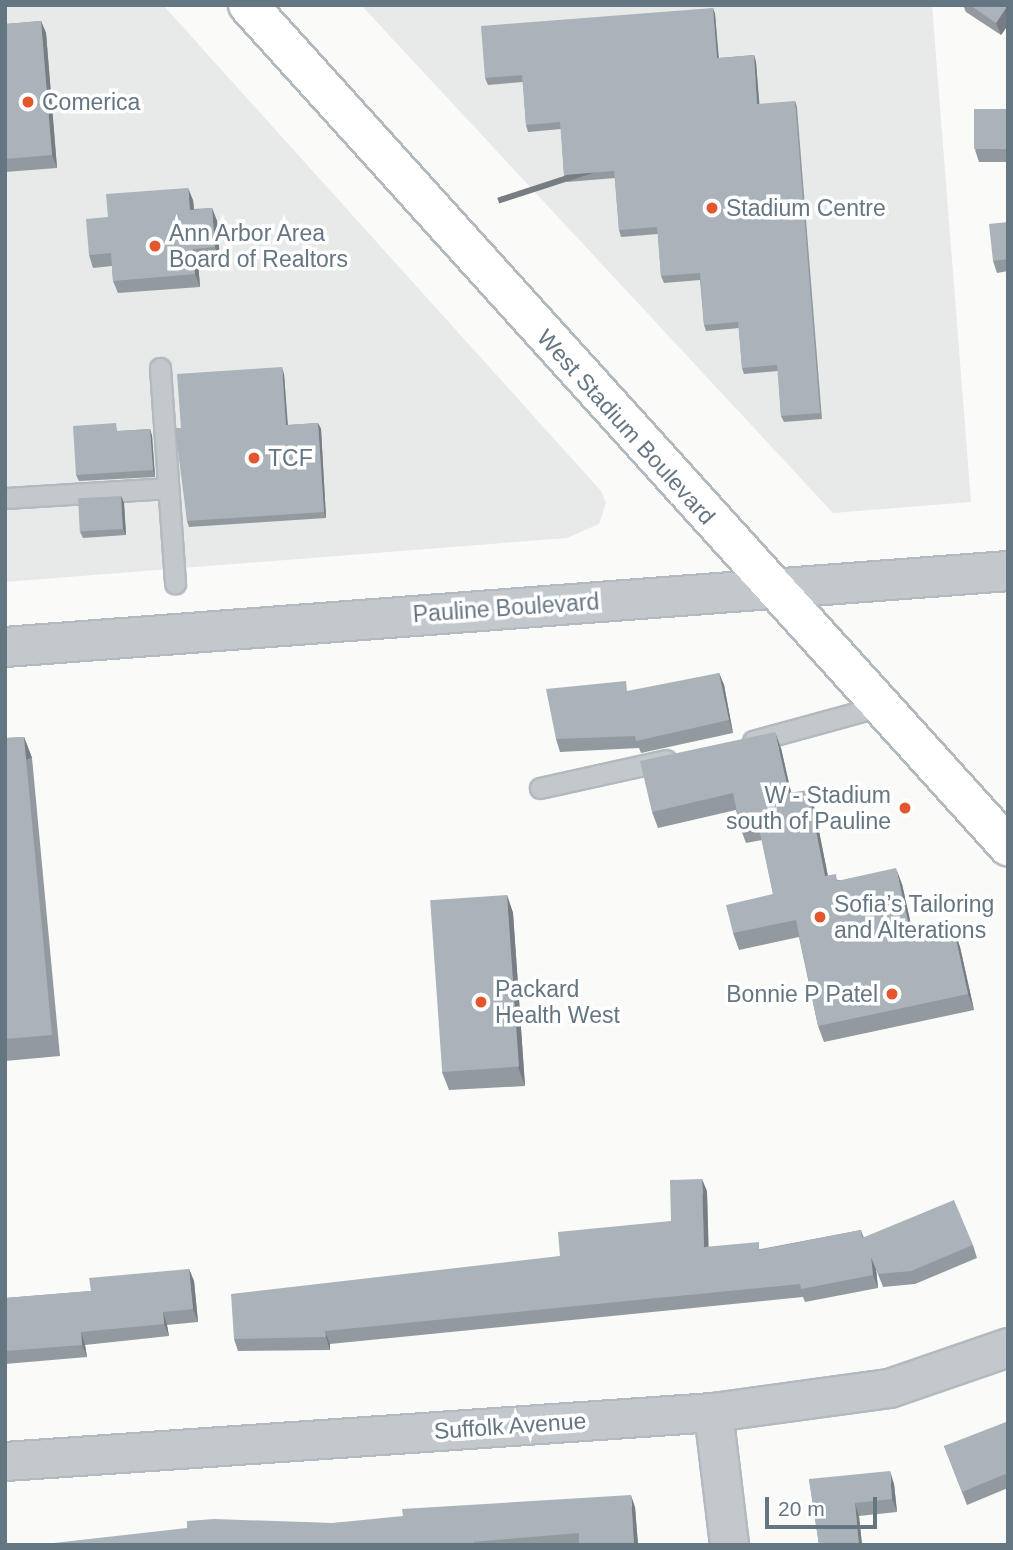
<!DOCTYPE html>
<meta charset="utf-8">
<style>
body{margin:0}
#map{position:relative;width:1013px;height:1550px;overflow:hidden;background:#fafaf8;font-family:Arial,sans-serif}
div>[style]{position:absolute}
.built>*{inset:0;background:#e8e9e9}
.roads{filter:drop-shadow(2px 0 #b3babf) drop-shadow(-2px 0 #b3babf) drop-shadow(0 2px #b3babf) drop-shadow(0 -2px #b3babf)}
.service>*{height:19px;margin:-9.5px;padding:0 9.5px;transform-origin:9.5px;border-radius:9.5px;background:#c3c8cc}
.minor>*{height:37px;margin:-18.5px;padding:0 18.5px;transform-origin:18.5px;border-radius:18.5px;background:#c3c8cc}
.tertiary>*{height:38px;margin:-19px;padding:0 19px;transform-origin:19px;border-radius:19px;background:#c3c8cc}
.secondary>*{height:38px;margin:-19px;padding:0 19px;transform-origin:19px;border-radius:19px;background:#fff}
.wall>*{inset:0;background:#929a9f}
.shaded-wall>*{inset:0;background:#777d82;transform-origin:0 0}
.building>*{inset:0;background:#aab3b9;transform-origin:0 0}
.dots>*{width:19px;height:19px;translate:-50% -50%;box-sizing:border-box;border:4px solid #fff;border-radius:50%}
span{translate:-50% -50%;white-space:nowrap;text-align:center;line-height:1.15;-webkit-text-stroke:7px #fff;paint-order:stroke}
.poi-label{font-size:23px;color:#657683}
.left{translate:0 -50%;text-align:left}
.right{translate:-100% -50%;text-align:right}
.street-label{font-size:23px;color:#657683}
.frame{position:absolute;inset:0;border:7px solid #657683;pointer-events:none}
.scale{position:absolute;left:765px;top:1497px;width:112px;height:32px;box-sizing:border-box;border:4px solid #657683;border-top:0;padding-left:9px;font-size:21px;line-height:24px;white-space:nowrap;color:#657683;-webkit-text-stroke:5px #fff;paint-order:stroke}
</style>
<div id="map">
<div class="built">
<div style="clip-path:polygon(5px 5px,163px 5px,601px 491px,606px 503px,599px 524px,567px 538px,5px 582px)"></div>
<div style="clip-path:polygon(361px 5px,932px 5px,971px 502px,833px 513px)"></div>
</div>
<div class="roads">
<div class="service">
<div style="left:160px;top:368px;width:216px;rotate:86deg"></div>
<div style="left:5px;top:498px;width:163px;rotate:-3.5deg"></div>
<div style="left:753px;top:741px;width:133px;rotate:-15.3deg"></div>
<div style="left:540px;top:788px;width:129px;rotate:-12.5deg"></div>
</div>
<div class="minor">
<div style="left:713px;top:1412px;width:134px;rotate:83.1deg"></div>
<div style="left:5px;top:1461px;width:710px;rotate:-3.96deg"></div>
<div style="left:713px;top:1412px;width:178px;rotate:-7.8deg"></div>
<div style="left:889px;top:1388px;width:126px;rotate:-19deg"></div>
</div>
<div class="tertiary">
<div style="left:5px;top:647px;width:1006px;rotate:-4.33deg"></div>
</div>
<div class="secondary">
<div style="left:248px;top:5px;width:1134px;rotate:47.9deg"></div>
</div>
</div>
<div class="wall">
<div style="clip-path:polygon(963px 5px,1008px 5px,1008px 25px,1001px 35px,966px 12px)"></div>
<div style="clip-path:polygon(713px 8px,715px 14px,719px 58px,754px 55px,756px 62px,759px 104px,797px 107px,822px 419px,784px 422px,781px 416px,778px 371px,744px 374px,742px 368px,739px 328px,706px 331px,704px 325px,700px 280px,664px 283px,661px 276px,658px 234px,621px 237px,619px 230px,615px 178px,567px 182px,564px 175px,561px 129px,528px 132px,526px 125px,523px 82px,488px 85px,485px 78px)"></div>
<div style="clip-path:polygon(41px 21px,46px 33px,57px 168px,5px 172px,5px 24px)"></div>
<div style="clip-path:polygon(1008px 109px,1008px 162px,979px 162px,975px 150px)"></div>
<div style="clip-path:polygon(193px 200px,194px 209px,212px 208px,217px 221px,220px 260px,198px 262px,200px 287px,118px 293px,113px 281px,112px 266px,93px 268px,89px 255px,108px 217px)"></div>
<div style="clip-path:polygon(1008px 222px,1008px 271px,997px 273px,993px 261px)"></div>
<div style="clip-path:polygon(284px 374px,288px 425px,318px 423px,321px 429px,326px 518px,189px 527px,187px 521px,181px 428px)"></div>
<div style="clip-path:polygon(150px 429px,152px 436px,155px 477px,79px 481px,76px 475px,119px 431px)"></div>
<div style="clip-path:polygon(121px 496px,124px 503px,126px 535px,83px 538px,80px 532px)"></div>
<div style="clip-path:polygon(719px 673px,724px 685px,733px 733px,641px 753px,639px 748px,560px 752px,556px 739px)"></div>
<div style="clip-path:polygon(24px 737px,32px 758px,60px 1056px,5px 1061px,5px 738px)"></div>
<div style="clip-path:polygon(781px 748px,791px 793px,814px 806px,828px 876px,838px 880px,902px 884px,914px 939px,954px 930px,960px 947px,974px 1010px,824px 1042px,818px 1026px,799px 937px,739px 950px,733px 933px,773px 894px,762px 840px,746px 843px,740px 827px,736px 810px,658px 828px,652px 812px)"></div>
<div style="clip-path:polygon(507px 895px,513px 913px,525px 1086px,449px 1090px,442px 1072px)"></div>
<div style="clip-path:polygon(707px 1191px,708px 1247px,761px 1249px,861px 1230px,864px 1238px,973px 1245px,977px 1258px,915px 1284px,883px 1287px,876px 1269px,878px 1288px,805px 1302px,803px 1297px,330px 1344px,330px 1350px,238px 1351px,234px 1339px,560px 1256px,671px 1221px)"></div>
<div style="clip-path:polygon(189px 1269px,194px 1281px,198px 1322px,167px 1325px,169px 1336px,85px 1345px,87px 1357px,5px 1364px,5px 1298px,91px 1291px)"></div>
<div style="clip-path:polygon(1008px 1426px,1008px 1488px,967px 1505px,944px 1446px)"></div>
<div style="clip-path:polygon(809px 1479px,894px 1484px,897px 1512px,859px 1516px,862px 1545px,819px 1545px)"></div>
<div style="clip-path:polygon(635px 1507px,638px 1545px,36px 1545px,333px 1523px)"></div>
</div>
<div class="shaded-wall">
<div style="clip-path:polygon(1008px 5px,1008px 25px,1001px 35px,996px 23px)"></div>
<div style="clip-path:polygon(713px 8px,715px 14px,719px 65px,717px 58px)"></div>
<div style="clip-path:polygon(41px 21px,46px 33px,57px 168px,52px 155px)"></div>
<div style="clip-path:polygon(754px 55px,756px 62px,760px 111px,757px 104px)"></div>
<div style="left:795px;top:101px;width:6px;height:313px;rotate:72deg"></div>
<div style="clip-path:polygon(188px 188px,193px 200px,195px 222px,190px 210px)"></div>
<div style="clip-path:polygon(212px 208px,217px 221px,220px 260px,215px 247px)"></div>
<div style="clip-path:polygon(193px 249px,198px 262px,200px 287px,195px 274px)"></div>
<div style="clip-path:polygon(282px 367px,284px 374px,288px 432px,286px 425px)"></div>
<div style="clip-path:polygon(318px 423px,321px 429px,326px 518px,324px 512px)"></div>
<div style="clip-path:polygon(150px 429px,152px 436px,155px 477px,153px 470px)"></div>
<div style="clip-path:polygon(121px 496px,124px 503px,126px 535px,123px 529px)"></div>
<div style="clip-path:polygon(719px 673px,724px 685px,733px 733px,729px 720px)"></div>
<div style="clip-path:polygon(775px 732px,781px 748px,795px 810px,789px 793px)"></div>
<div style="left:24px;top:737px;width:22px;height:299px;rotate:69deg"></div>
<div style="clip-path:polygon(808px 790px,814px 806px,831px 892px,825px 876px)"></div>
<div style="clip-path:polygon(896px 868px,902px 884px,918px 956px,912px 939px)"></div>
<div style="clip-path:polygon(507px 895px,513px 913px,525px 1086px,518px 1067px)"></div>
<div style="clip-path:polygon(954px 930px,960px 947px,974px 1010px,968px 994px)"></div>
<div style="clip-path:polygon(702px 1179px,707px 1191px,709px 1259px,704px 1247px)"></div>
<div style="clip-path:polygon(871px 1257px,876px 1269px,878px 1288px,873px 1275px)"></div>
<div style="clip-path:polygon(189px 1269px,194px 1281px,198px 1322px,193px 1309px)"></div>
<div style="clip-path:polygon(163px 1312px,167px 1325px,169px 1336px,164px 1324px)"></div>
<div style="clip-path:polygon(325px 1331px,330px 1344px,330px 1350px,326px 1337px)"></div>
<div style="clip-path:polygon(81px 1332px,85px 1345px,87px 1357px,82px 1345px)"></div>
<div style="clip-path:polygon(890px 1471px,894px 1484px,897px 1512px,892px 1499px)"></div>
<div style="clip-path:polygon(631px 1495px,635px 1507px,638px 1545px,634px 1545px)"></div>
<div style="clip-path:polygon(855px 1503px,859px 1516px,862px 1545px,859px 1545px)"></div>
</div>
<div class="building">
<div style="clip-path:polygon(970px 5px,1008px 5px,996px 23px)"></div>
<div style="clip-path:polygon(713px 8px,717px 58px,754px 55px,757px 104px,795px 101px,820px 413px,781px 416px,777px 365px,742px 368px,738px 322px,704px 325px,700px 273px,661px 276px,657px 227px,619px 230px,614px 171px,564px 175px,560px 122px,526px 125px,522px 75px,485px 78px,481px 26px)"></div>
<div style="clip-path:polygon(41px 21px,52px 155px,5px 159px,5px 24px)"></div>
<div style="left:1008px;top:109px;width:40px;height:34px;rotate:90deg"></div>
<div style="clip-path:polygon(188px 188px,190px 210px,212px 208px,215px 247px,193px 249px,195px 274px,113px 281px,111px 253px,89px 255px,86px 219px,108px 217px,106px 194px)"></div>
<div style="clip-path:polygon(1008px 222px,1008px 259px,993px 261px,989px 224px)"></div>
<div style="clip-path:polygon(282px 367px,286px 425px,318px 423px,324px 512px,187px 521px,175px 428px,181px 428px,177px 374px)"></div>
<div style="clip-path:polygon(116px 423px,117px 431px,150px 429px,153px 470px,76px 475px,73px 426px)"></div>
<div style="left:121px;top:496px;width:33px;height:43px;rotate:87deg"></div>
<div style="clip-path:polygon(719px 673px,729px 720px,636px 741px,635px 736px,556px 739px,546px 689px,626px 681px,627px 691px)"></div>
<div style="clip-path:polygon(775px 732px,789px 793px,808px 790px,825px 876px,836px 874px,837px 881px,896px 868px,912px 939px,954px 930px,968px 994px,818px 1026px,796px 920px,733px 933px,726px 905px,773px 894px,758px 824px,740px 827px,733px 793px,652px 812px,640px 761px)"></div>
<div style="clip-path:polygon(24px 737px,52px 1035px,5px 1039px,5px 738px)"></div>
<div style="left:507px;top:895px;width:172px;height:77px;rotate:86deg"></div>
<div style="clip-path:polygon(702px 1179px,704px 1247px,759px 1242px,759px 1250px,861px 1230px,862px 1238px,954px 1200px,973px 1245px,911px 1271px,878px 1274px,871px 1257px,873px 1275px,801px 1289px,800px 1284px,325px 1331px,326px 1337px,234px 1339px,231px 1294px,560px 1256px,558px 1232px,671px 1221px,670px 1180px)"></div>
<div style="clip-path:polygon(189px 1269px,193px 1309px,163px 1312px,164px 1324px,81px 1332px,82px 1345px,5px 1351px,5px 1298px,91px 1291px,89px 1278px)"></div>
<div style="clip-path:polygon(1006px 1422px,1008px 1426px,1008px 1473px,962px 1492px,944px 1446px)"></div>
<div style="clip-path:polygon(890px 1471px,892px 1499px,855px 1503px,859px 1545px,819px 1545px,809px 1479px)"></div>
<div style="clip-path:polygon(631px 1495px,634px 1545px,579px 1545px,579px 1533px,473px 1542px,473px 1545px,36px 1545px,187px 1528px,187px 1521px,214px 1519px,333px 1523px,403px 1516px,402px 1509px)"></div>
</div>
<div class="dots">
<div style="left:28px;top:102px;background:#e4572e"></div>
<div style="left:712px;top:208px;background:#e4572e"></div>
<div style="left:155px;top:246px;background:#e4572e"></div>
<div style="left:254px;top:458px;background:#e4572e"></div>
<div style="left:905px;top:808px;background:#e4572e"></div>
<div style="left:820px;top:917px;background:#e4572e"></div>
<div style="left:892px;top:994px;background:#e4572e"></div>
<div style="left:481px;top:1002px;background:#e4572e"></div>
</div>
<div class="poi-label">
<span class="left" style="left:42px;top:102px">Comerica</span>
<span class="left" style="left:726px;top:208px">Stadium Centre</span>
<span class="left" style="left:169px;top:246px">Ann Arbor Area<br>Board of Realtors</span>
<span class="left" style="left:268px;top:458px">TCF</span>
<span class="right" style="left:891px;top:808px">W - Stadium<br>south of Pauline</span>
<span class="left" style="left:834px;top:917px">Sofia’s Tailoring<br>and Alterations</span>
<span class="left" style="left:495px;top:1002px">Packard<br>Health West</span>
<span class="right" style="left:878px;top:994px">Bonnie P Patel</span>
</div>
<div class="street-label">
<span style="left:626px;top:427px;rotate:48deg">West Stadium Boulevard</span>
<span style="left:506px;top:608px;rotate:-4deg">Pauline Boulevard</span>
<span style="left:510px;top:1426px;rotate:-4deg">Suffolk Avenue</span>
</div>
<div class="frame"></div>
<div class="scale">20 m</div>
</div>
